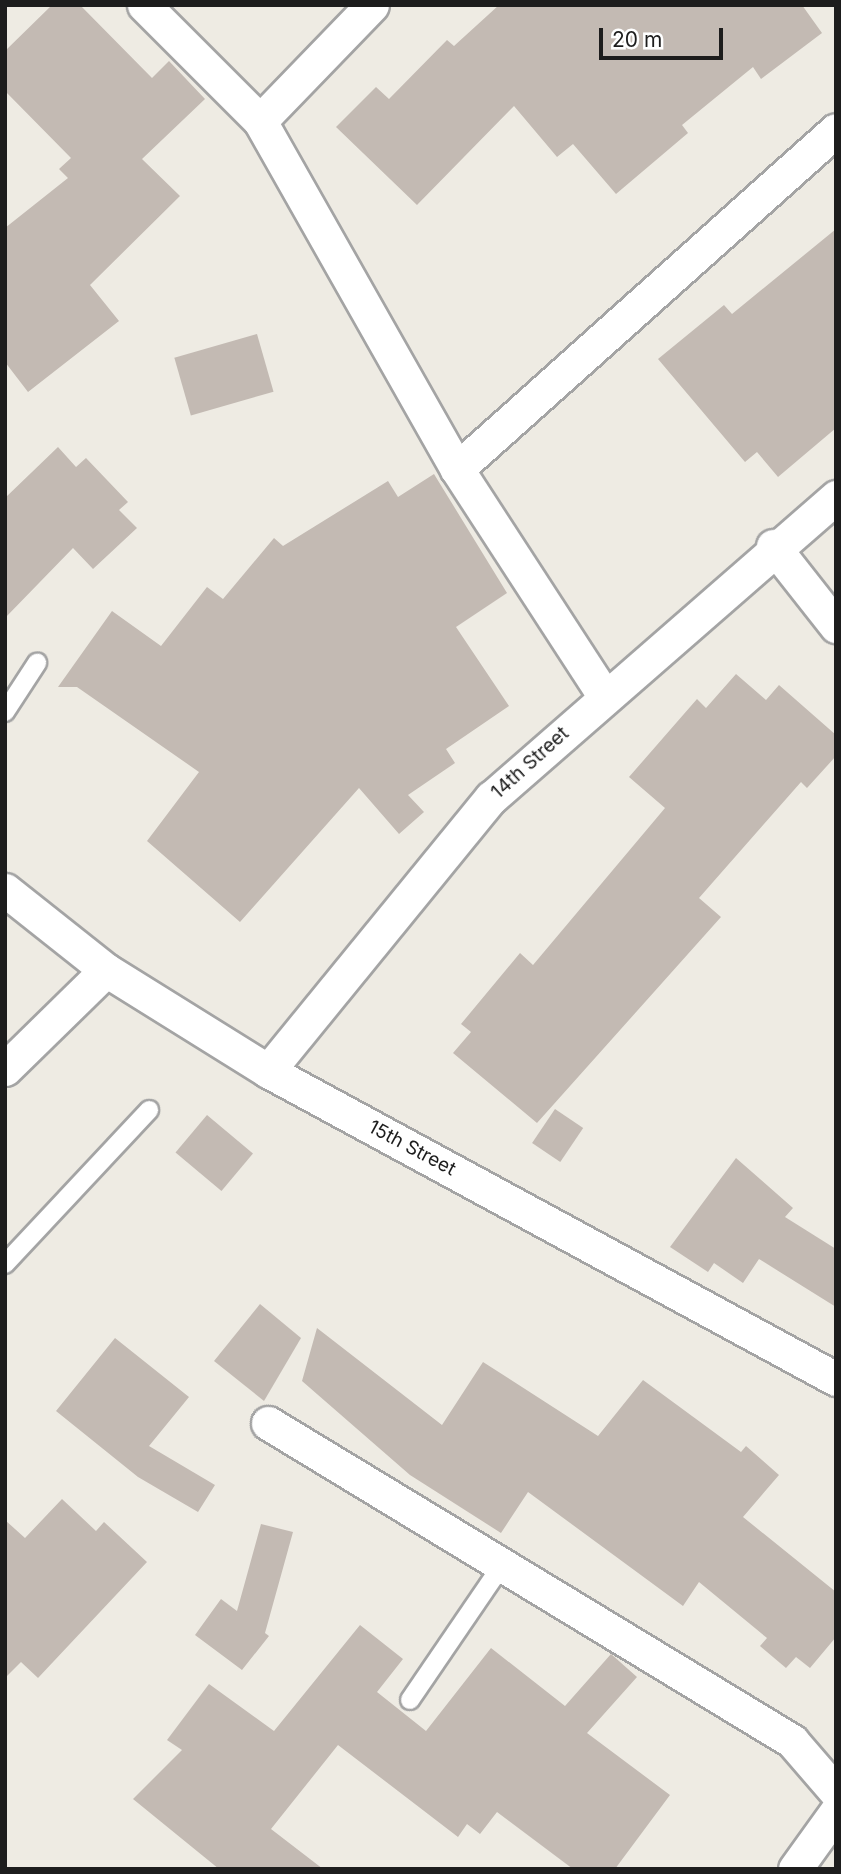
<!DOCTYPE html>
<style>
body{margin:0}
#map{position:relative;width:841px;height:1874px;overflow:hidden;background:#eeebe3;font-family:Inter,sans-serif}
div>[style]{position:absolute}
.building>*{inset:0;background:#c3bab3;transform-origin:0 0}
.roads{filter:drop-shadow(2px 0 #a4a4a4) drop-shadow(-2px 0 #a4a4a4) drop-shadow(0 2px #a4a4a4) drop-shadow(0 -2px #a4a4a4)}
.service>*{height:18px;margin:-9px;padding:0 9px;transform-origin:9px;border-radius:9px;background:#fff}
.minor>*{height:33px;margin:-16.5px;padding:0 16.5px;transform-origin:16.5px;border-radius:16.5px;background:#fff}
span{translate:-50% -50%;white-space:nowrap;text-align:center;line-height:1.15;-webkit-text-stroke:6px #fff;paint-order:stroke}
.street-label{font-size:19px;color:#1d1d1d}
.frame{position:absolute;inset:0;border:7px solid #1d1d1d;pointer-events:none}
.scale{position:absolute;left:599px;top:28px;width:124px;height:32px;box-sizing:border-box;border:4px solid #1d1d1d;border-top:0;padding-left:9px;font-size:21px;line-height:24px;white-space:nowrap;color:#1d1d1d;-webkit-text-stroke:5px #fff;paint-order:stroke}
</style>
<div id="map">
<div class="building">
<div style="clip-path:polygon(52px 5px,80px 5px,152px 78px,169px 61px,205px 99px,142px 159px,180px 196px,90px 285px,119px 321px,28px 392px,5px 362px,5px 228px,68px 178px,59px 169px,71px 158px,5px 91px,5px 51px)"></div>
<div style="clip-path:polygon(499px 5px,802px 5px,822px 33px,761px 79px,753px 67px,682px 125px,688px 133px,616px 194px,573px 144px,557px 157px,514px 106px,417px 205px,336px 127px,376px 87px,389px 99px,447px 40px,454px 46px)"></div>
<div style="clip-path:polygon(836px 229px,836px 428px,778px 477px,757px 452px,745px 462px,658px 359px,724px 305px,732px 314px)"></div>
<div style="left:257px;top:334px;width:60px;height:86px;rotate:74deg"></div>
<div style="clip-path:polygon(58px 447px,76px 467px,86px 458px,128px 502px,119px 510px,137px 528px,93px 569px,73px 548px,5px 618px,5px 498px)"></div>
<div style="clip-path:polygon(434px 474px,507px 593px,456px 627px,509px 706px,446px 749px,455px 763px,408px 795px,424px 812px,399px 834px,359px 788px,240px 922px,147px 841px,199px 772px,77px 687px,58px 687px,112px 611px,161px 646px,207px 587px,223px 599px,274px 538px,283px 546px,388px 481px,398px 497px)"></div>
<div style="clip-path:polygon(736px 674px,766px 700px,779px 685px,836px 735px,836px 756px,807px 788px,801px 782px,699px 898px,721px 917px,537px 1123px,453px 1053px,471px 1032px,461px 1024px,520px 953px,533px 965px,665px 808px,629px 777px,697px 699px,706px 708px)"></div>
<div style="left:555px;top:1109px;width:34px;height:41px;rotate:34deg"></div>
<div style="left:207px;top:1115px;width:60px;height:49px;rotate:40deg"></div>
<div style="clip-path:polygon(736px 1158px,793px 1208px,785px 1217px,836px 1249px,836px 1307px,759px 1259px,743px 1283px,714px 1263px,708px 1272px,670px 1247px)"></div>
<div style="clip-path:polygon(260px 1304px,301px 1338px,264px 1401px,214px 1361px)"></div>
<div style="clip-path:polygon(317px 1328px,442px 1425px,483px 1362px,598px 1436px,643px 1380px,741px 1452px,746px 1446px,779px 1475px,743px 1517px,836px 1592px,836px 1637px,810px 1668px,796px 1657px,786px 1668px,760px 1646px,767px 1638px,699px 1582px,683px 1606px,528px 1492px,501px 1533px,410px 1475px,302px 1381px)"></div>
<div style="clip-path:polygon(115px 1338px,189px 1397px,149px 1446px,215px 1485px,198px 1512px,138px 1477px,56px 1411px)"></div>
<div style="clip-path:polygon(62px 1499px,96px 1531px,104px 1522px,147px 1562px,38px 1678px,21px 1662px,5px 1678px,5px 1520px,25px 1538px)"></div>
<div style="clip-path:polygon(261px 1524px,293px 1532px,265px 1633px,269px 1636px,242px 1670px,195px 1635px,221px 1599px,237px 1611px)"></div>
<div style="clip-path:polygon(360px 1625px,403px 1659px,377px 1692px,426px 1731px,491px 1648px,565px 1706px,611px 1654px,637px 1677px,587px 1733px,670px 1795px,615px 1869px,573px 1869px,497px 1812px,480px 1834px,467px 1824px,458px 1837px,338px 1745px,271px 1829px,323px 1869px,219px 1869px,133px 1799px,182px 1750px,167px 1740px,209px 1684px,274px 1731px)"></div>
</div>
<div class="roads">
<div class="service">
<div style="left:5px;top:712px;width:59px;rotate:-56.9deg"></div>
<div style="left:5px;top:1264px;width:211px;rotate:-46.9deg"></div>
<div style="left:410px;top:1700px;width:163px;rotate:-55.7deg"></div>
</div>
<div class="minor">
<div style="left:144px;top:5px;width:164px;rotate:45deg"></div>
<div style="left:260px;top:121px;width:400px;rotate:60.5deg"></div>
<div style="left:457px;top:469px;width:272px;rotate:57deg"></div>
<div style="left:260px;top:121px;width:161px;rotate:-46deg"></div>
<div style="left:457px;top:469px;width:508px;rotate:-41.81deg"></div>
<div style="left:773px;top:546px;width:102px;rotate:51.8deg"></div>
<div style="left:5px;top:890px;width:129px;rotate:38.4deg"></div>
<div style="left:106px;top:970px;width:191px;rotate:31.9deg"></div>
<div style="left:268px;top:1071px;width:646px;rotate:28.47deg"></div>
<div style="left:5px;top:1069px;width:141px;rotate:-44.4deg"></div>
<div style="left:268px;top:1071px;width:353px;rotate:-50.8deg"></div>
<div style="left:491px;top:798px;width:458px;rotate:-41.1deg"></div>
<div style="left:268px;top:1423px;width:613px;rotate:31.25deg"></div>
<div style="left:792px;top:1741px;width:67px;rotate:49.2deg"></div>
<div style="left:795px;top:1869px;width:70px;rotate:-54.3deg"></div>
</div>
</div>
<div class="street-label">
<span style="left:530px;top:763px;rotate:-42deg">14th Street</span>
<span style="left:412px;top:1148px;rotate:28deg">15th Street</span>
</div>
<div class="frame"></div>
<div class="scale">20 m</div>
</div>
